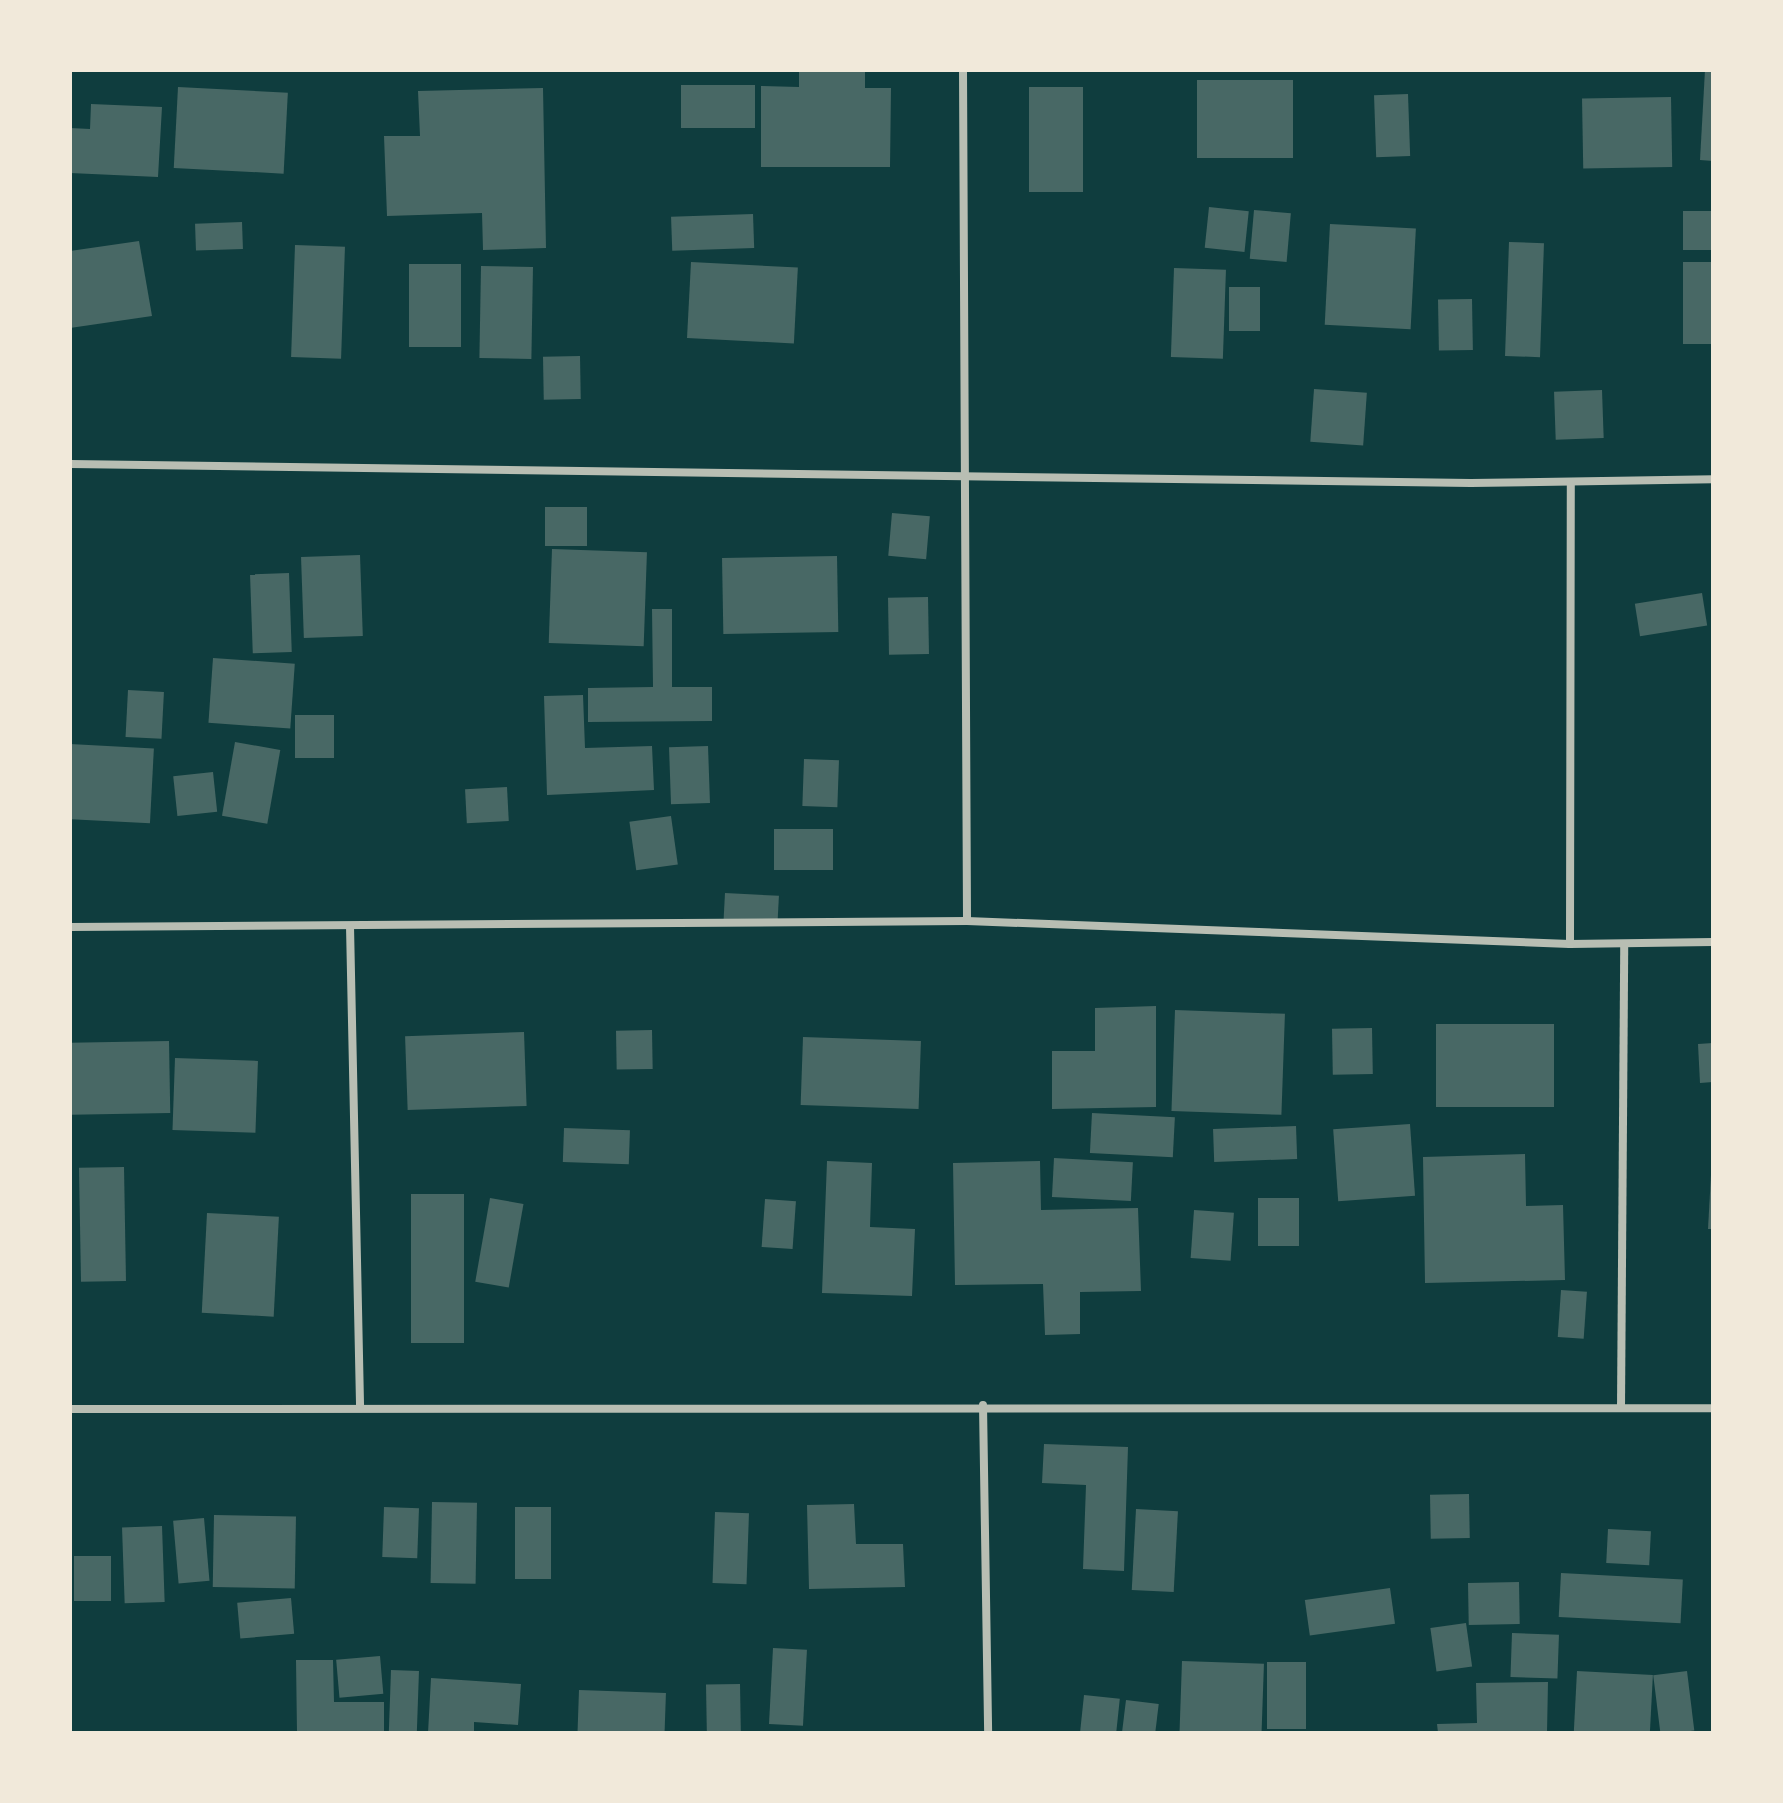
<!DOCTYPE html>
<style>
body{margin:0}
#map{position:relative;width:1783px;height:1803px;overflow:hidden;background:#0f3d3e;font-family:Mulish,sans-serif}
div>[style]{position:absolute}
.building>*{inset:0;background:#486865;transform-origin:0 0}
.minor>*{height:8px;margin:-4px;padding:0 4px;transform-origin:4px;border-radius:4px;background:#b8beb3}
span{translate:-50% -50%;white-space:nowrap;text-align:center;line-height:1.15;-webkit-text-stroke:6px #f1e9da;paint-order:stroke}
.frame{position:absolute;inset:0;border:72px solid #f1e9da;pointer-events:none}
</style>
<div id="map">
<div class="building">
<div style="clip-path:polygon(799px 70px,865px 70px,865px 88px,891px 88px,890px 167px,761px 167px,761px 86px,799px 87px)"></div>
<div style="clip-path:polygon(1705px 70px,1713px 70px,1713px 161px,1700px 160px)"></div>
<div style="left:1293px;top:80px;width:78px;height:96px;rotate:90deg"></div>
<div style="left:755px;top:85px;width:43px;height:74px;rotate:90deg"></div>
<div style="left:178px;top:87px;width:110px;height:81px;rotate:3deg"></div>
<div style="left:1029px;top:87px;width:54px;height:105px"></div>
<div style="clip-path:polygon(543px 88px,546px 248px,483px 250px,482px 213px,387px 216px,384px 136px,420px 136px,418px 91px)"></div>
<div style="left:1408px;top:94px;width:62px;height:34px;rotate:88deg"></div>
<div style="left:1671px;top:97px;width:70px;height:89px;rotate:89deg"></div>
<div style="clip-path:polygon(91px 104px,162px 107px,158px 177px,70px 173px,70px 128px,90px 129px)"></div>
<div style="left:1209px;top:207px;width:40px;height:41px;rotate:6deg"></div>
<div style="left:1254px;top:210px;width:37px;height:49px;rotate:5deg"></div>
<div style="left:1713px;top:211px;width:39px;height:30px;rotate:90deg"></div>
<div style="left:753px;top:214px;width:34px;height:82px;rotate:88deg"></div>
<div style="left:242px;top:222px;width:27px;height:47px;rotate:88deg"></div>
<div style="left:1330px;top:224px;width:86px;height:101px;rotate:3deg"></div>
<div style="clip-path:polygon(139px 241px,152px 316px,70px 328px,70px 251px)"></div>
<div style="left:1509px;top:242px;width:35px;height:114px;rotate:2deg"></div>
<div style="left:295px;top:245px;width:50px;height:112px;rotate:2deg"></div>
<div style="left:691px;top:262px;width:107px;height:76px;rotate:3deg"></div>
<div style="left:1713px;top:262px;width:82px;height:30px;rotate:90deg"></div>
<div style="left:409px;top:264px;width:52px;height:83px"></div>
<div style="left:481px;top:266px;width:52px;height:92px;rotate:1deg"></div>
<div style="left:1174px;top:268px;width:52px;height:89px;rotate:2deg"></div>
<div style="left:1229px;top:287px;width:31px;height:44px"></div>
<div style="left:1472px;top:299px;width:51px;height:34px;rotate:89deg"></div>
<div style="left:580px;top:356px;width:43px;height:37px;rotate:89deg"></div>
<div style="left:1314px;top:389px;width:53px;height:53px;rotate:4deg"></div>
<div style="left:1602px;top:390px;width:48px;height:48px;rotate:88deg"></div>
<div style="left:545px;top:507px;width:42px;height:39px"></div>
<div style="left:892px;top:513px;width:38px;height:43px;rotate:5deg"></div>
<div style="left:552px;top:549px;width:95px;height:94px;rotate:2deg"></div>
<div style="left:360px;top:555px;width:81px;height:59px;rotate:88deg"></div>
<div style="left:837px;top:556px;width:76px;height:115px;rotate:89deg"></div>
<div style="left:289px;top:573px;width:79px;height:39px;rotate:88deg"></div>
<div style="left:1702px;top:593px;width:33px;height:68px;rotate:81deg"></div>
<div style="left:928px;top:597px;width:57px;height:40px;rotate:89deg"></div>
<div style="clip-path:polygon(652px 609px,672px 609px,672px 687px,712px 687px,712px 721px,588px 722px,588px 688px,653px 687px)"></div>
<div style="left:213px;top:658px;width:82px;height:65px;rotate:4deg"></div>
<div style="left:128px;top:690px;width:36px;height:47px;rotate:3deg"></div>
<div style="clip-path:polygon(583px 695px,585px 748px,652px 746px,654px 790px,547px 795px,544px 696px)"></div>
<div style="left:334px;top:715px;width:43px;height:39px;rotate:90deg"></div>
<div style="left:235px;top:742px;width:46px;height:75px;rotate:10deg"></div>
<div style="left:70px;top:744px;width:84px;height:75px;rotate:3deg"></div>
<div style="left:708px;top:746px;width:57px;height:39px;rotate:88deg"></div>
<div style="left:804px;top:759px;width:35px;height:47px;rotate:2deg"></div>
<div style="left:213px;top:772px;width:40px;height:40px;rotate:84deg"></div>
<div style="left:507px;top:787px;width:34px;height:42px;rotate:87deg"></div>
<div style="left:671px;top:816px;width:49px;height:42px;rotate:82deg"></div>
<div style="left:774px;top:829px;width:59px;height:41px"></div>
<div style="left:725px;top:893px;width:54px;height:29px;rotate:3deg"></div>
<div style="clip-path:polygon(1156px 1006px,1156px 1107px,1052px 1109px,1052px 1051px,1095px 1051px,1095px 1008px)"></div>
<div style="left:1175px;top:1010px;width:110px;height:101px;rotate:2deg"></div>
<div style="left:1436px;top:1024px;width:118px;height:83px"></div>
<div style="left:1372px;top:1028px;width:46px;height:40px;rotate:89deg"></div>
<div style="left:652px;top:1030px;width:39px;height:36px;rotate:89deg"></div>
<div style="left:524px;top:1032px;width:74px;height:119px;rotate:88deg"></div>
<div style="left:803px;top:1037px;width:118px;height:68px;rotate:2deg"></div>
<div style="left:169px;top:1041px;width:72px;height:99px;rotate:89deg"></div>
<div style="clip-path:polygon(1713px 1043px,1713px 1082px,1700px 1083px,1698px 1044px)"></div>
<div style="left:175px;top:1058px;width:83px;height:72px;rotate:2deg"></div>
<div style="left:1092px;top:1113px;width:83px;height:40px;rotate:3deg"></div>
<div style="left:1410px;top:1124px;width:72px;height:77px;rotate:86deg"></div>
<div style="left:1296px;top:1126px;width:33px;height:83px;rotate:88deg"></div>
<div style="left:564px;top:1128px;width:66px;height:34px;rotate:2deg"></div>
<div style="clip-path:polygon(1525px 1154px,1526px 1206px,1563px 1205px,1565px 1280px,1425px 1283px,1423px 1157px)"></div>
<div style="left:1054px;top:1158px;width:79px;height:39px;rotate:3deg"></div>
<div style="clip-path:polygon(827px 1161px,872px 1163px,870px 1227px,915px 1229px,912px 1296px,822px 1293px)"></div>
<div style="clip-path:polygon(1040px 1161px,1041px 1210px,1138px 1208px,1141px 1291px,1080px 1292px,1080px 1334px,1045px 1335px,1043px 1284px,955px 1285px,953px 1163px)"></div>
<div style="left:124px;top:1167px;width:114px;height:45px;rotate:89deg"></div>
<div style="clip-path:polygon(1711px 1175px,1713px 1175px,1713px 1229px,1708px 1229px)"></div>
<div style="left:411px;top:1194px;width:53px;height:149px"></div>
<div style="left:490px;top:1198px;width:34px;height:85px;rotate:10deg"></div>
<div style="left:1258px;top:1198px;width:41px;height:48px"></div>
<div style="left:765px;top:1199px;width:31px;height:48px;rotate:4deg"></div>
<div style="left:1194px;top:1210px;width:40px;height:48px;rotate:4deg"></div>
<div style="left:207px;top:1213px;width:72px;height:100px;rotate:3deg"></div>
<div style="left:1561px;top:1290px;width:26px;height:47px;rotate:4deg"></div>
<div style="clip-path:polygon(1044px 1444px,1128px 1447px,1124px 1571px,1083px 1569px,1086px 1485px,1042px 1483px)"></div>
<div style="left:1469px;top:1494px;width:44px;height:39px;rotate:89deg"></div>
<div style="left:432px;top:1502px;width:45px;height:81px;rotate:1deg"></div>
<div style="clip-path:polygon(854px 1504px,856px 1544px,903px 1544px,905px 1587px,809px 1589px,807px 1505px)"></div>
<div style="left:384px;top:1507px;width:35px;height:50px;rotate:2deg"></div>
<div style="left:515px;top:1507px;width:36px;height:72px"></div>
<div style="left:1136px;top:1509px;width:42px;height:81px;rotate:3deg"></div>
<div style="left:715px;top:1512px;width:34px;height:71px;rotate:2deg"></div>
<div style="left:214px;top:1515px;width:82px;height:72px;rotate:1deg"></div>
<div style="left:204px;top:1518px;width:63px;height:31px;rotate:85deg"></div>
<div style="left:162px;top:1526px;width:76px;height:40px;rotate:88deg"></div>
<div style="left:1608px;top:1529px;width:43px;height:34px;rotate:3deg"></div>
<div style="left:111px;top:1556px;width:45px;height:37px;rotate:90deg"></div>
<div style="left:1561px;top:1573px;width:122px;height:44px;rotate:3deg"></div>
<div style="left:1519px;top:1582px;width:42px;height:51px;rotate:89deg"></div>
<div style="left:1390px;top:1588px;width:36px;height:86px;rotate:82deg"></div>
<div style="left:291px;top:1598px;width:36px;height:54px;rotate:85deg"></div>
<div style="left:1466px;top:1623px;width:44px;height:36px;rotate:82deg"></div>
<div style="left:1512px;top:1633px;width:47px;height:44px;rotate:2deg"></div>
<div style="left:773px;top:1648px;width:34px;height:76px;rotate:3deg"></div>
<div style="left:380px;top:1656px;width:38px;height:44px;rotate:85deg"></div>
<div style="clip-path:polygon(296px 1660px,333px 1660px,334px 1702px,384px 1702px,384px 1733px,297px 1733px)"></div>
<div style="left:1182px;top:1661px;width:82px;height:72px;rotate:2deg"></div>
<div style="left:1267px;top:1662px;width:39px;height:67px"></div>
<div style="left:391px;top:1670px;width:28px;height:61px;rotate:2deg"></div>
<div style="left:1577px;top:1671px;width:76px;height:62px;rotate:3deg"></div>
<div style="left:1687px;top:1671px;width:60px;height:34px;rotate:83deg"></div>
<div style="clip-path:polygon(431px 1678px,521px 1684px,518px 1725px,474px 1722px,474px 1733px,428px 1733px)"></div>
<div style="clip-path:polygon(1548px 1682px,1547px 1733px,1438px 1733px,1437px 1724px,1477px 1723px,1476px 1683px)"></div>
<div style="left:740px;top:1684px;width:49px;height:34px;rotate:89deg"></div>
<div style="left:579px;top:1690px;width:87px;height:43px;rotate:2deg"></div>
<div style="left:1084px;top:1695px;width:36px;height:38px;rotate:6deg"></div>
<div style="left:1126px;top:1700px;width:33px;height:33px;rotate:7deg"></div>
</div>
<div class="minor">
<div style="left:963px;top:70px;width:851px;rotate:89.73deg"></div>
<div style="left:70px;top:464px;width:1401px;rotate:0.78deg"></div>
<div style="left:1471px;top:483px;width:242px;rotate:-0.9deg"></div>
<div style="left:350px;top:926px;width:481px;rotate:88.8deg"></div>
<div style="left:70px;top:927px;width:897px;rotate:-0.38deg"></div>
<div style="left:967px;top:921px;width:603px;rotate:2.18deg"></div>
<div style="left:1570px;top:944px;width:143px;rotate:-0.8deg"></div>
<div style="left:1570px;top:944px;width:462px;rotate:-89.9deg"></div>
<div style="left:983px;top:1405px;width:328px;rotate:89.1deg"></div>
<div style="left:1621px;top:1408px;width:464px;rotate:-89.6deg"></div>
<div style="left:70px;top:1409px;width:1643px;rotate:-0.03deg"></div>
</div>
<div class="frame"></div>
</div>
